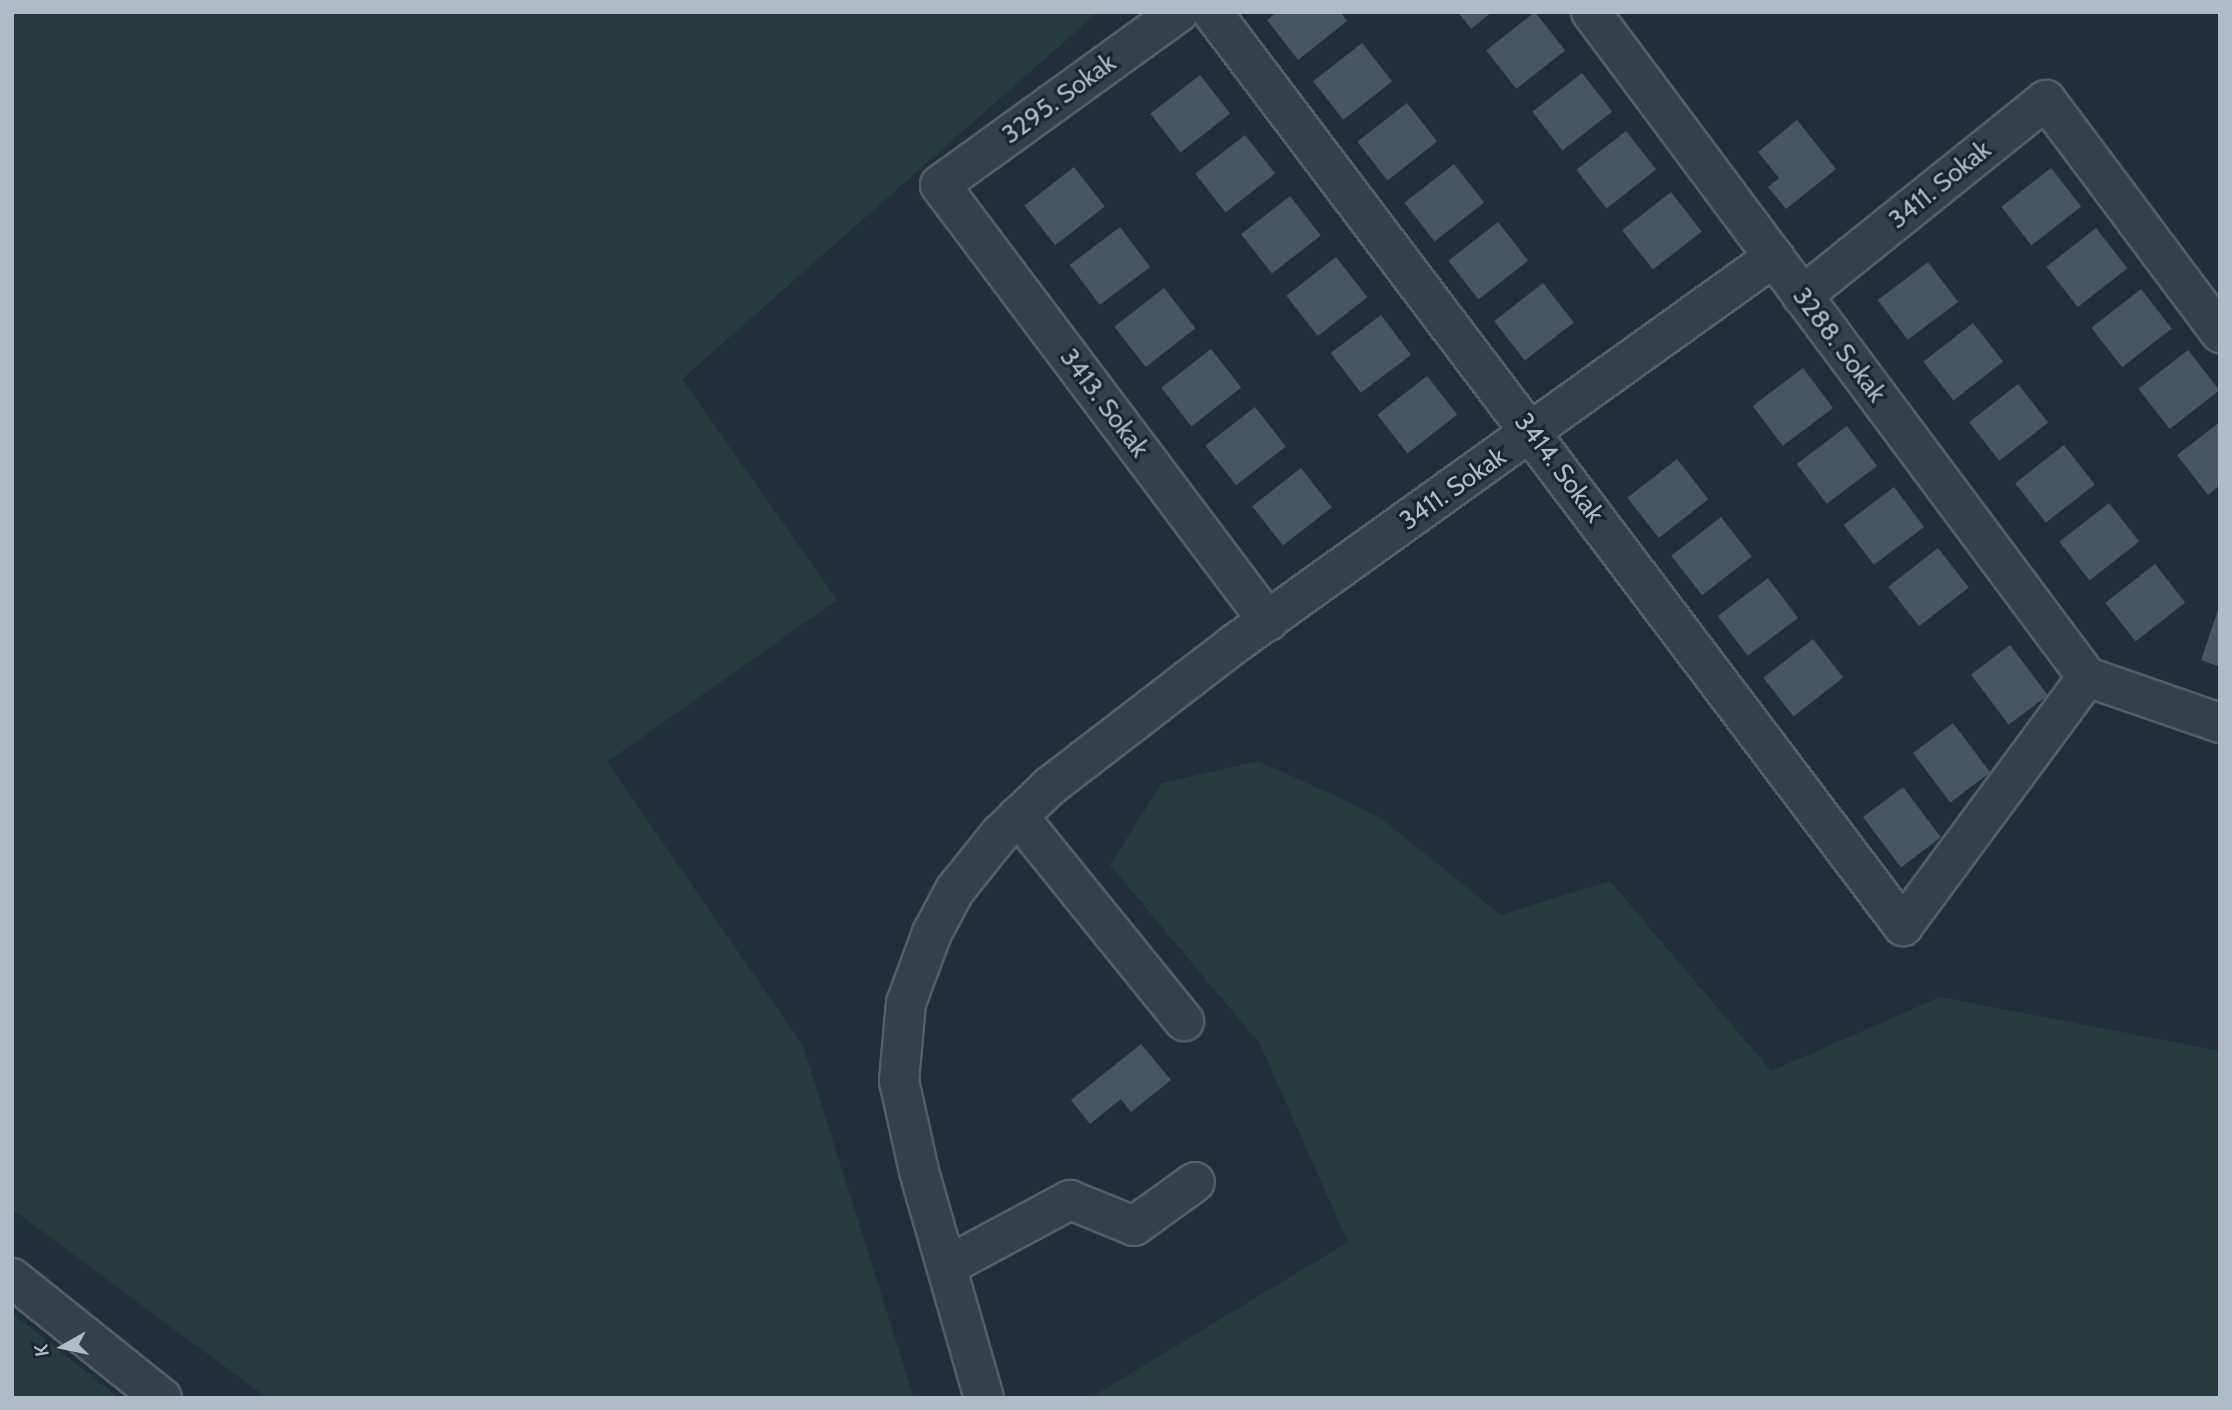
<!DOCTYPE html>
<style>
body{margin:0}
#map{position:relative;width:2232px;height:1410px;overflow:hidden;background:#222f3a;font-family:Cabin,sans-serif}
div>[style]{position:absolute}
.green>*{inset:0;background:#253d3d}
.building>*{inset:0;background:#485664;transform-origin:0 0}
.roads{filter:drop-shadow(2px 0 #545e69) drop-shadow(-2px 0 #545e69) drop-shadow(0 2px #545e69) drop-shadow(0 -2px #545e69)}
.minor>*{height:38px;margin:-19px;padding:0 19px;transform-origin:19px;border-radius:19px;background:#36404b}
span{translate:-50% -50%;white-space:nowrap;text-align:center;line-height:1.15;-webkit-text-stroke:6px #1b2530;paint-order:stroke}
.street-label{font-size:26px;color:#b1bbc7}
.frame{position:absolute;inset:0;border:14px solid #b1bbc7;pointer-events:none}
.north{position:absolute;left:28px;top:1312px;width:70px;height:70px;-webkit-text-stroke:5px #1b2530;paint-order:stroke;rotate:261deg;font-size:19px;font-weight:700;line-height:28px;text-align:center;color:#b1bbc7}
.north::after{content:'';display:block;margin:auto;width:24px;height:32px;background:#b1bbc7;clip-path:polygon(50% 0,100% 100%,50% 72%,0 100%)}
</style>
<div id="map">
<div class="green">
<div style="clip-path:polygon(12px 12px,1098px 12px,682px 379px,837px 600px,607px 762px,803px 1046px,914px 1398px,267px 1398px,12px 1209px)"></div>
<div style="clip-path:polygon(1259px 761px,1378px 816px,1501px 915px,1610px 881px,1771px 1071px,1940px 997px,2220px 1051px,2220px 1398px,1090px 1398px,1348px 1242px,1260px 1044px,1110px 865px,1162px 783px)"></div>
<div style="clip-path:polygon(12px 1313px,119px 1398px,12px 1398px)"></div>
</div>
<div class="building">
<div style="clip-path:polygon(1277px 12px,1340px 12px,1347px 21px,1298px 60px,1267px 20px)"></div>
<div style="clip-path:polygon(1458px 12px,1492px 12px,1471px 29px)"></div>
<div style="left:1535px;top:12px;width:49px;height:62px;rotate:52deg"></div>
<div style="left:1362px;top:43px;width:49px;height:62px;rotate:52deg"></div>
<div style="left:1582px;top:73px;width:49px;height:63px;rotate:52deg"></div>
<div style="left:1200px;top:75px;width:49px;height:63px;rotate:52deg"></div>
<div style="left:1407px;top:103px;width:49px;height:63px;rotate:52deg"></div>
<div style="clip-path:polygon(1797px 120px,1836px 169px,1786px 209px,1768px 187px,1779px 178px,1758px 152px)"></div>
<div style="left:1626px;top:131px;width:49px;height:63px;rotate:52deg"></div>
<div style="left:1245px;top:135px;width:49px;height:63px;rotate:52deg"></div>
<div style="left:1454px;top:164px;width:49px;height:63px;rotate:52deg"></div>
<div style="left:1074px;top:167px;width:50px;height:63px;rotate:52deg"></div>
<div style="left:2051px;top:168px;width:49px;height:63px;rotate:52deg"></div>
<div style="left:1671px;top:192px;width:50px;height:62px;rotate:52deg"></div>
<div style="left:1290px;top:196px;width:50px;height:62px;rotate:52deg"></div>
<div style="left:1498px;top:222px;width:49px;height:63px;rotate:52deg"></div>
<div style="left:1120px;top:227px;width:50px;height:63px;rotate:53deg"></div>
<div style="left:2096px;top:228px;width:51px;height:63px;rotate:52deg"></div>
<div style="left:1336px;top:257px;width:51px;height:63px;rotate:52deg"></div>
<div style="left:1928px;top:262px;width:50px;height:63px;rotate:53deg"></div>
<div style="left:1543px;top:283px;width:50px;height:62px;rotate:52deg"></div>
<div style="left:1164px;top:288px;width:51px;height:63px;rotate:52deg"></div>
<div style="left:2141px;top:289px;width:50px;height:63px;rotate:52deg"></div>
<div style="left:1381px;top:315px;width:50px;height:63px;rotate:53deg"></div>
<div style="left:1973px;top:323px;width:49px;height:63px;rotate:52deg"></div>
<div style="left:1211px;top:349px;width:49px;height:63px;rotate:52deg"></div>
<div style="left:2188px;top:350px;width:51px;height:63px;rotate:52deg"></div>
<div style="left:1803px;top:368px;width:50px;height:63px;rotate:53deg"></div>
<div style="left:1427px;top:376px;width:49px;height:63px;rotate:52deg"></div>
<div style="left:2018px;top:384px;width:49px;height:62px;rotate:52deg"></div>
<div style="left:1255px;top:407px;width:50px;height:63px;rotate:52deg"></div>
<div style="clip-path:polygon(2220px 422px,2220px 485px,2208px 495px,2177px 455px)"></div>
<div style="left:1847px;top:426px;width:50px;height:63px;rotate:53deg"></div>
<div style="left:2064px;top:445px;width:50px;height:62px;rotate:52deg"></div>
<div style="left:1677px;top:459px;width:51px;height:63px;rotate:52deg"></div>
<div style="left:1301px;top:468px;width:50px;height:62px;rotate:52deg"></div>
<div style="left:1894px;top:487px;width:50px;height:63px;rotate:53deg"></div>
<div style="left:2109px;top:503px;width:49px;height:63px;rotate:52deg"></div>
<div style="left:1721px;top:517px;width:50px;height:63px;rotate:52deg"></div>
<div style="left:1938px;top:548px;width:50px;height:63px;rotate:52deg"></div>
<div style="left:2155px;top:564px;width:49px;height:63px;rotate:52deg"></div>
<div style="left:1768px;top:578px;width:50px;height:63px;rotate:53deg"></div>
<div style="clip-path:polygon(2219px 607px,2220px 607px,2220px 667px,2201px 660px)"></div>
<div style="left:1813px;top:639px;width:49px;height:63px;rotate:52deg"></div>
<div style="left:2010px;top:645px;width:63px;height:49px;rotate:53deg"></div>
<div style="left:1953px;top:723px;width:62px;height:50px;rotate:53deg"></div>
<div style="left:1903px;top:787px;width:63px;height:50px;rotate:53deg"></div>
<div style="clip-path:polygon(1141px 1044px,1171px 1080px,1131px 1112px,1121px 1099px,1090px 1124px,1071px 1100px)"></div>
</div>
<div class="roads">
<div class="minor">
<div style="left:1179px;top:12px;width:295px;rotate:144.1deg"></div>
<div style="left:940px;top:185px;width:546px;rotate:53.05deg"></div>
<div style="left:1212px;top:12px;width:1146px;rotate:52.91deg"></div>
<div style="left:1903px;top:926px;width:310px;rotate:-53.5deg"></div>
<div style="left:1591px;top:12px;width:830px;rotate:53.28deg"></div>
<div style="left:1802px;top:296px;width:313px;rotate:-38.8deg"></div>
<div style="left:2046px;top:100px;width:291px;rotate:53.2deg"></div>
<div style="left:2087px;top:677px;width:141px;rotate:19.1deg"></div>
<div style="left:1018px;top:816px;width:264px;rotate:51deg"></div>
<div style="left:947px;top:1266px;width:140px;rotate:-28.2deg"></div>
<div style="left:1070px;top:1200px;width:69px;rotate:22.1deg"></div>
<div style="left:1134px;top:1226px;width:75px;rotate:-35.8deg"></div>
<div style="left:12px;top:1278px;width:192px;rotate:38.7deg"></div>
<div style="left:984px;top:1398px;width:236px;rotate:-106deg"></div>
<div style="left:919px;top:1171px;width:92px;rotate:-102.5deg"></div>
<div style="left:899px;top:1081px;width:78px;rotate:-84.9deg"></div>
<div style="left:906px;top:1003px;width:75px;rotate:-69.6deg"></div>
<div style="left:932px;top:933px;width:49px;rotate:-61.9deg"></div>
<div style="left:955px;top:890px;width:72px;rotate:-51.2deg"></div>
<div style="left:1000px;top:834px;width:69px;rotate:-43.8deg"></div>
<div style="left:1050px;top:786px;width:231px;rotate:-37.6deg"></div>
<div style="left:1233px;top:645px;width:666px;rotate:-35.65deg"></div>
</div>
</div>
<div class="street-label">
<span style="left:1059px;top:99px;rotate:-36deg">3295. Sokak</span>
<span style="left:1940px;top:185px;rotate:-39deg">3411. Sokak</span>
<span style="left:1839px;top:345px;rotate:53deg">3288. Sokak</span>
<span style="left:1104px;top:403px;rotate:53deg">3413. Sokak</span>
<span style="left:1559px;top:468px;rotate:53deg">3414. Sokak</span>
<span style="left:1453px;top:489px;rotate:-35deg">3411. Sokak</span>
</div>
<div class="frame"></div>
<div class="north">K</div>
</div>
